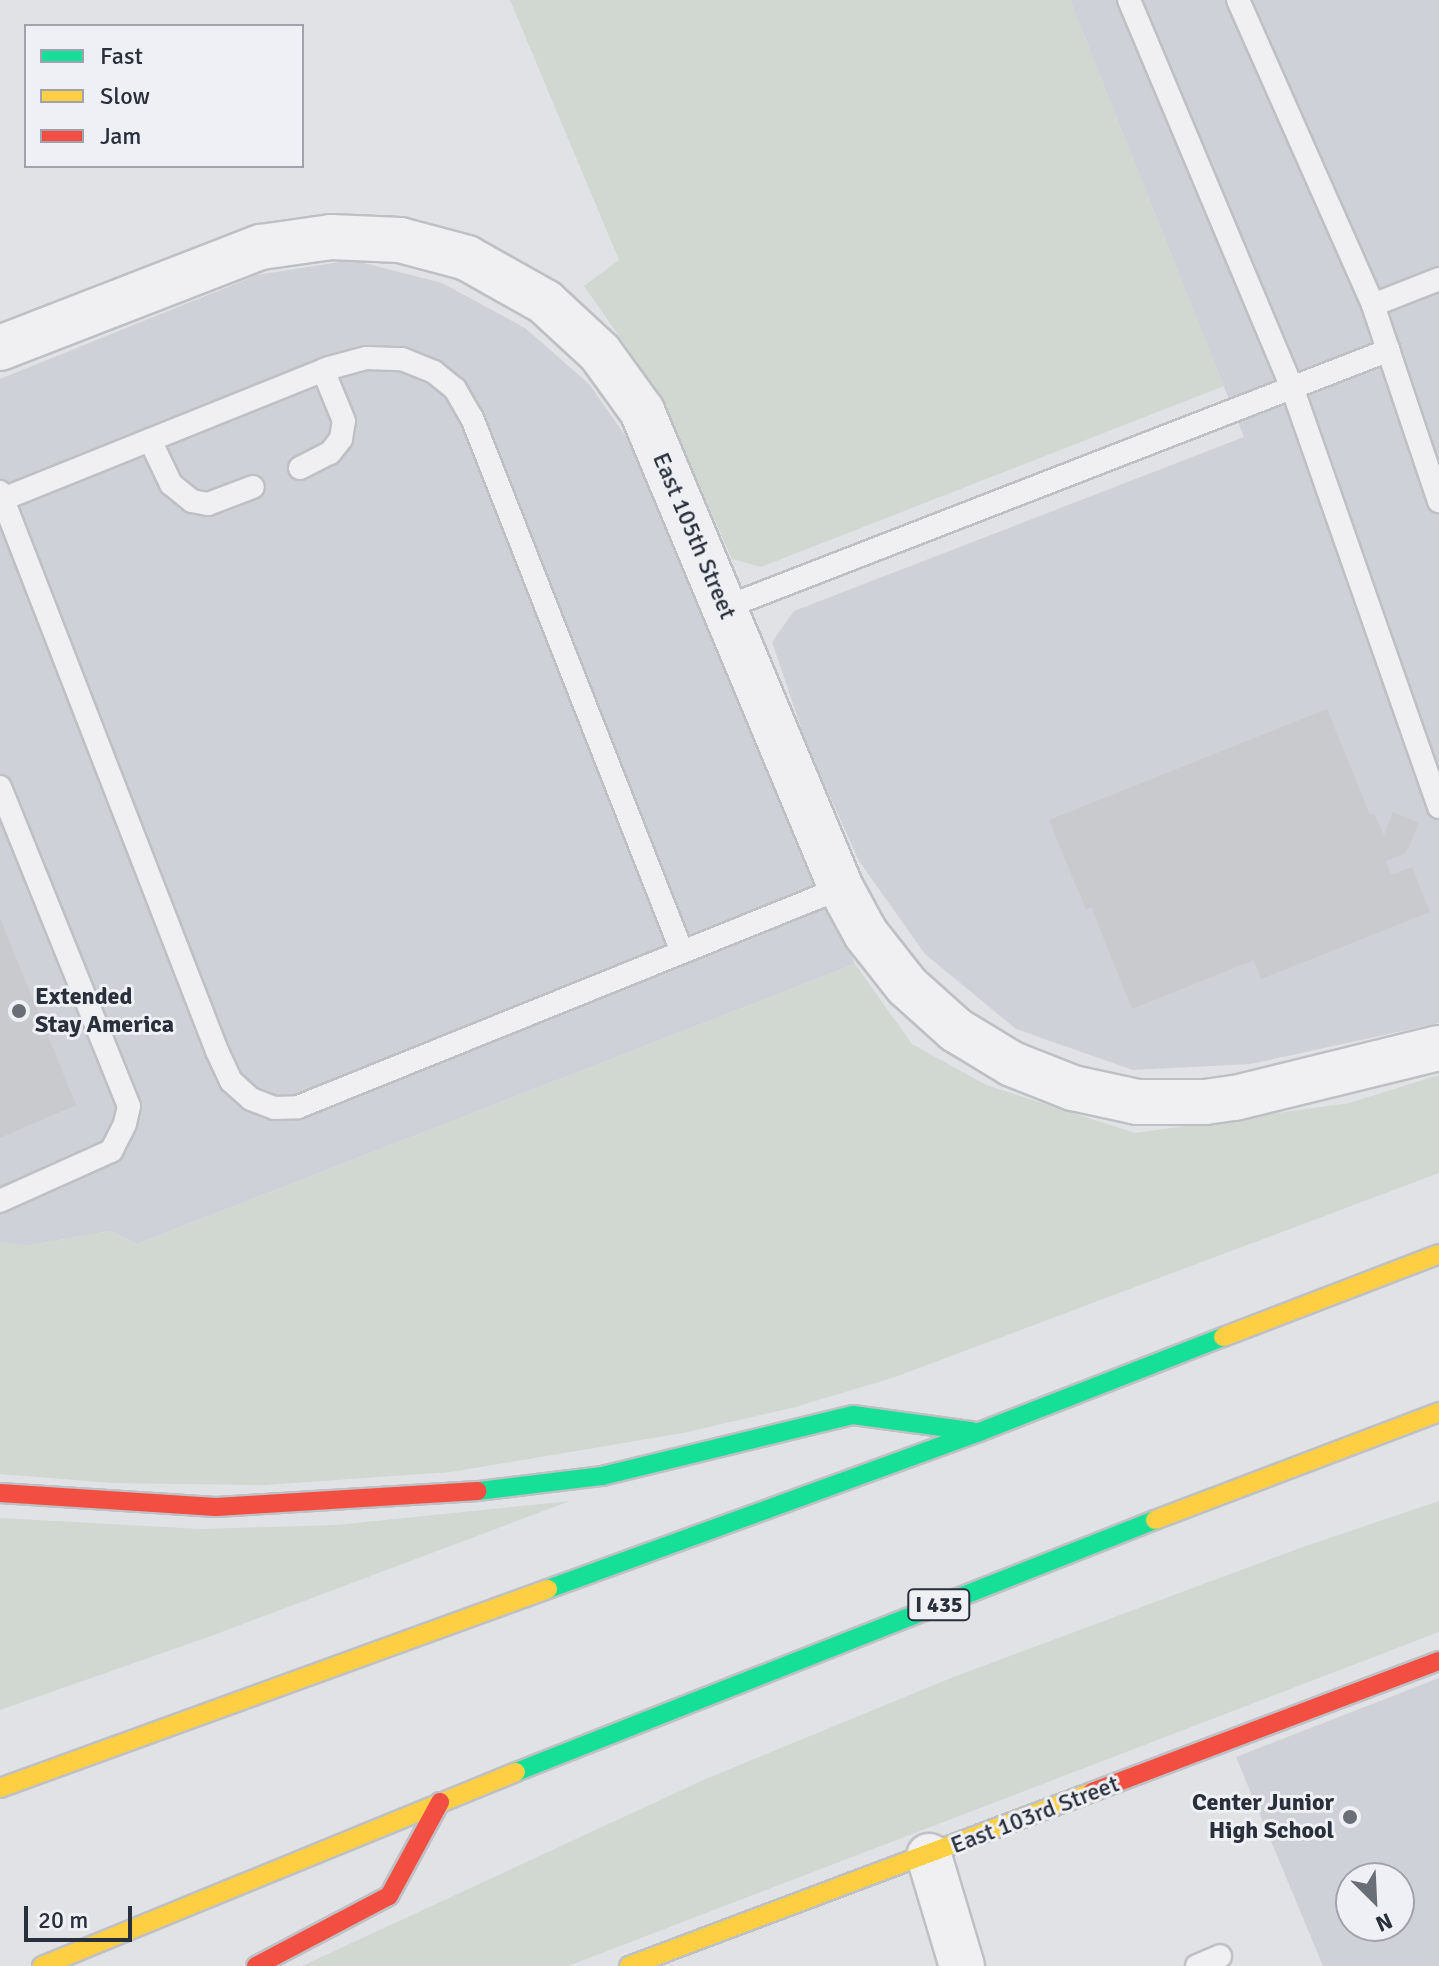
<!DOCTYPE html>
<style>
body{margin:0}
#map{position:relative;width:1439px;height:1966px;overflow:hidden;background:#e1e2e5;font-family:Signika,sans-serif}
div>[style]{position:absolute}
.built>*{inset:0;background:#cfd1d8}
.green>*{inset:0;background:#d0d8d1}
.building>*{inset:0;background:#c9cacd}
.roads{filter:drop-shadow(2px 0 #bfc0c3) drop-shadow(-2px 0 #bfc0c3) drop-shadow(0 2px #bfc0c3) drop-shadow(0 -2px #bfc0c3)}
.lane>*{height:22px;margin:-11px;padding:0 11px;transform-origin:11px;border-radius:11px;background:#f0f0f2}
.street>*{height:44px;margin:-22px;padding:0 22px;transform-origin:22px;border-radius:22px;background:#f0f0f2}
.fast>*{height:18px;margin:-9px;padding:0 9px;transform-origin:9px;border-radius:9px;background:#16e098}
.slow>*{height:18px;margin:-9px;padding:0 9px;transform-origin:9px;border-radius:9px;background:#ffcf43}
.jam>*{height:18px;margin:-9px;padding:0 9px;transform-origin:9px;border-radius:9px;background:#f24e42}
.dots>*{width:22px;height:22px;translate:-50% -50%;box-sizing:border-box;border:4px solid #eef0f5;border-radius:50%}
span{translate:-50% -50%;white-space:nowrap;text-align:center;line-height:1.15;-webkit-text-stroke:6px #eef0f5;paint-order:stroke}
.shield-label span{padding:2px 6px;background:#eef0f5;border:2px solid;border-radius:6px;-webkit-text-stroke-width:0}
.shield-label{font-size:22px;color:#2a2f3c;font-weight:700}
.street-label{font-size:24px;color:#2a2f3c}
.poi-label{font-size:24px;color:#2a2f3c;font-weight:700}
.left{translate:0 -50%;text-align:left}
.right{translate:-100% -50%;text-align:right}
.legend{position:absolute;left:24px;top:24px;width:280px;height:144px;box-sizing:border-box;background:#eef0f5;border:2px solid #a0a3ab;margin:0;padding:10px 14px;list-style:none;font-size:24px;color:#2a2f3c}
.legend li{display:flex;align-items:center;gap:16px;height:40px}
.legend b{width:40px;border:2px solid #a0a3ab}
.north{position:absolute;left:1335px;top:1862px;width:80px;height:80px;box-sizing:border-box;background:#eef0f5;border:2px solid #a0a3ab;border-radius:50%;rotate:156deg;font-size:22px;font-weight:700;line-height:32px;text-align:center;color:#2a2f3c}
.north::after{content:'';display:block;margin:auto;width:28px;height:36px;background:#6a6e77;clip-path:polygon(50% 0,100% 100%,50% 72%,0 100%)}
.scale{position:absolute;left:24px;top:1906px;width:108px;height:36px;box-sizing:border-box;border:4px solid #2a2f3c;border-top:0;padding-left:10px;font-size:24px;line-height:28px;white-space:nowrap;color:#2a2f3c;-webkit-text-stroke:6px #eef0f5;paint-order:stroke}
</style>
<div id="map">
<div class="built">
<div style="clip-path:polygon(1070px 0,1439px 0,1439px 1023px,1251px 1064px,1133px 1070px,1016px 1029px,925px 954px,859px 861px,807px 745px,772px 642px,794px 611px,1244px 437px)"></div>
<div style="clip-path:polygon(352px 260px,442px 283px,525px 328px,589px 384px,632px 445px,855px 964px,137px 1244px,110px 1231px,26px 1246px,0 1242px,0 379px,257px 275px)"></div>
<div style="clip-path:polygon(evenodd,1439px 1678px,1439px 1966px,1323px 1966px,1236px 1757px,1439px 1678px,1351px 1878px,1399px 1878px,1399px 1926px,1351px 1926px,1351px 1878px)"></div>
</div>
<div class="green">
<div style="clip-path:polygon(510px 0,1070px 0,1224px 386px,761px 567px,732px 559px,658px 392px,584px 286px,619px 260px)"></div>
<div style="clip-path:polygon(855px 964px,912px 1044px,986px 1085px,1135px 1133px,1349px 1103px,1439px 1075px,1439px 1173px,895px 1377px,795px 1407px,683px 1433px,451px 1472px,265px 1485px,113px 1483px,0 1474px,0 1242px,26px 1246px,110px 1231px,137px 1244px)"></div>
<div style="clip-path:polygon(570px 1501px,211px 1636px,0 1710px,0 1518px,201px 1529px,336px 1525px)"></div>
<div style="clip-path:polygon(1439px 1501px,1439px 1632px,568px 1966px,302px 1966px,708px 1778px,951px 1678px,1303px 1547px)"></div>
</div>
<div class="building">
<div style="clip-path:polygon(1327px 709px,1370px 815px,1374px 813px,1384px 836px,1393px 812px,1419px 823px,1406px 853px,1386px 861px,1391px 875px,1412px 867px,1430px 912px,1261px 979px,1254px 960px,1132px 1009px,1091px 907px,1086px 910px,1049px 820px)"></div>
<div style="clip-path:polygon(0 918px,76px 1105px,0 1138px)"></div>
</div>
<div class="roads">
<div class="lane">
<div style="left:1129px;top:0;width:423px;rotate:67.2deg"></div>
<div style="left:1293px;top:390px;width:442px;rotate:70.7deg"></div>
<div style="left:1238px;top:0;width:334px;rotate:66.1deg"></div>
<div style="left:1373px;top:305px;width:207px;rotate:71.4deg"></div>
<div style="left:1373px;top:305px;width:71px;rotate:-21.5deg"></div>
<div style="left:150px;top:440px;width:49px;rotate:64.5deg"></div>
<div style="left:171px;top:484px;width:27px;rotate:39deg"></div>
<div style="left:192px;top:501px;width:16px;rotate:11deg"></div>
<div style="left:208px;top:504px;width:48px;rotate:-20.7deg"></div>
<div style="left:300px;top:468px;width:34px;rotate:-27deg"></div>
<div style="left:330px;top:453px;width:18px;rotate:-52deg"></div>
<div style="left:341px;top:439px;width:18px;rotate:-81deg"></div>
<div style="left:344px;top:421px;width:55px;rotate:-112.4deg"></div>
<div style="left:0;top:492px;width:600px;rotate:68.78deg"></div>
<div style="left:217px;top:1051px;width:33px;rotate:65deg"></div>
<div style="left:231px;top:1081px;width:27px;rotate:42deg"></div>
<div style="left:251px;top:1099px;width:25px;rotate:21deg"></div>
<div style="left:274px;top:1108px;width:24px;rotate:-2deg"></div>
<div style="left:298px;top:1107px;width:585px;rotate:-21.96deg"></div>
<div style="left:3px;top:499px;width:351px;rotate:-21.9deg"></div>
<div style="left:329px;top:368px;width:38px;rotate:-15deg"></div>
<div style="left:366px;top:358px;width:36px;rotate:2deg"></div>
<div style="left:402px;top:359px;width:35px;rotate:22deg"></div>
<div style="left:434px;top:372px;width:27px;rotate:39deg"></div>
<div style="left:455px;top:389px;width:34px;rotate:60deg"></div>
<div style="left:472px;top:418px;width:574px;rotate:68.53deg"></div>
<div style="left:724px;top:608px;width:713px;rotate:-21.2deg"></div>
<div style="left:0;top:787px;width:344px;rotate:68deg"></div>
<div style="left:129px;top:1106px;width:18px;rotate:103deg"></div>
<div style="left:125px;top:1124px;width:30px;rotate:117deg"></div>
<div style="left:111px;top:1151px;width:122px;rotate:155.8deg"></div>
<div style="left:1197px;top:1966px;width:25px;rotate:-23deg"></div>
</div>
<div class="street">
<div style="left:0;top:348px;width:280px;rotate:-21.2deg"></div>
<div style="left:261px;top:247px;width:71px;rotate:-8.1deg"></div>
<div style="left:331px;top:237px;width:69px;rotate:2.5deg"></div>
<div style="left:400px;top:240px;width:69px;rotate:15deg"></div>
<div style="left:467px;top:258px;width:90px;rotate:29.4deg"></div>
<div style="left:545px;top:302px;width:75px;rotate:42.8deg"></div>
<div style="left:600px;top:353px;width:72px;rotate:54.1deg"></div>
<div style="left:642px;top:411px;width:517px;rotate:67.35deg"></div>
<div style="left:841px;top:888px;width:52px;rotate:61.5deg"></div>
<div style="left:866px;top:934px;width:66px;rotate:51.7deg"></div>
<div style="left:907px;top:986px;width:66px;rotate:41.9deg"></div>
<div style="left:956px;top:1030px;width:66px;rotate:31.3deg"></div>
<div style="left:1012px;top:1064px;width:66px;rotate:21.5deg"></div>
<div style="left:1073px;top:1088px;width:66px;rotate:12.3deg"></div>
<div style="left:1137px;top:1102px;width:68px"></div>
<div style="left:1205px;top:1102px;width:30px;rotate:-8deg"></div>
<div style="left:1235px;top:1098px;width:210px;rotate:-13.8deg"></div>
<div style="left:929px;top:1856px;width:115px;rotate:73.3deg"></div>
</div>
<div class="fast">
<div style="left:478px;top:1491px;width:125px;rotate:-6.9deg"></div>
<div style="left:602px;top:1476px;width:258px;rotate:-13.7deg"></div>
<div style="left:853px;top:1415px;width:120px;rotate:7.7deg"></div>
<div style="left:548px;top:1589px;width:459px;rotate:-20deg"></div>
<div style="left:979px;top:1432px;width:262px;rotate:-21.3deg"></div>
<div style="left:516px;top:1772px;width:687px;rotate:-21.52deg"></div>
</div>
<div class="slow">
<div style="left:1223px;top:1337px;width:231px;rotate:-21deg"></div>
<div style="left:1155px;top:1520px;width:304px;rotate:-20.8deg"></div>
<div style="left:0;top:1788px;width:583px;rotate:-19.96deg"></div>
<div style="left:42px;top:1966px;width:512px;rotate:-22.26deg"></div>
<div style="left:629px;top:1966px;width:495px;rotate:-20.6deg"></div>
</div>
<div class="jam">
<div style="left:0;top:1493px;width:216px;rotate:3.7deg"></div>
<div style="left:216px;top:1507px;width:262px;rotate:-3.5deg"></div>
<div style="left:1092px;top:1792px;width:371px;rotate:-20.7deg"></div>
<div style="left:256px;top:1966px;width:150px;rotate:-27.8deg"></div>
<div style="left:389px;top:1896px;width:107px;rotate:-61.5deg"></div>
</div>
</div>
<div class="dots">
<div style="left:19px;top:1011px;background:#6a6e77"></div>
<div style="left:1350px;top:1817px;background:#6a6e77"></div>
</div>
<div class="shield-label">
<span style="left:939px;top:1605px">I 435</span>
</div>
<div class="street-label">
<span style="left:694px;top:536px;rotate:67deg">East 105th Street</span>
<span style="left:1035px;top:1815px;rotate:-21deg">East 103rd Street</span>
</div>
<div class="poi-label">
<span class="left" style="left:35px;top:1011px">Extended<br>Stay America</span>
<span class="right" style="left:1334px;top:1817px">Center Junior<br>High School</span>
</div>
<ul class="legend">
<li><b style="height:10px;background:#16e098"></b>Fast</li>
<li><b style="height:10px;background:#ffcf43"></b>Slow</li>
<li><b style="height:10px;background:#f24e42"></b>Jam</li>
</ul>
<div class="north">N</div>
<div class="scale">20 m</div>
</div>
